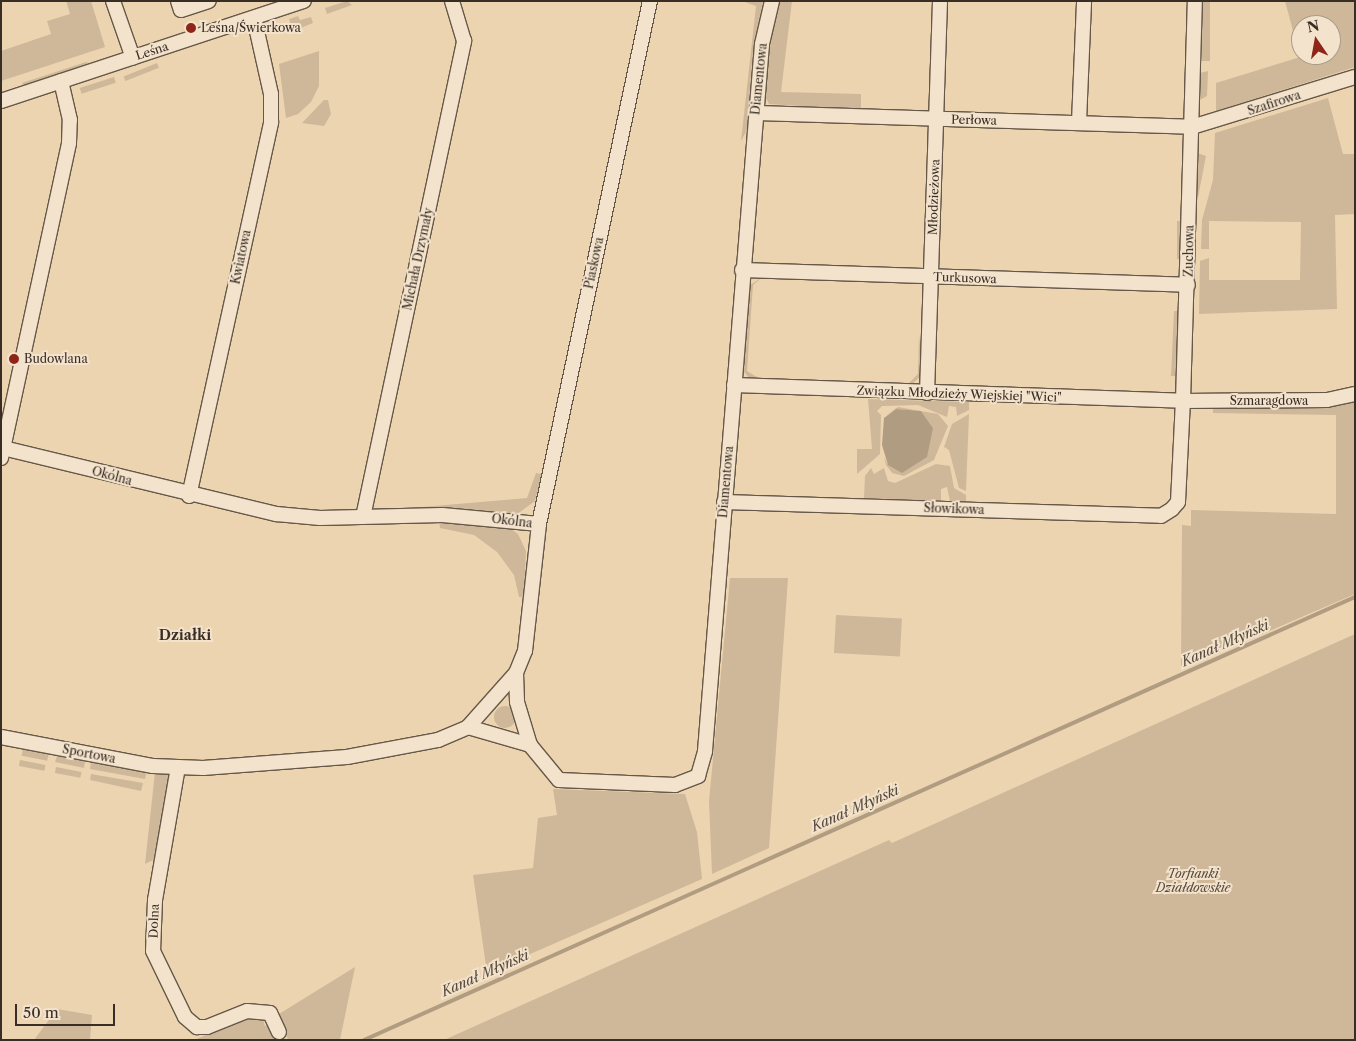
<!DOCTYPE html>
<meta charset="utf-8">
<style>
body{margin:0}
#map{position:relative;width:1356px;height:1041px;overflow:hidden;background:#edd4b0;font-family:"Libre Caslon Text",serif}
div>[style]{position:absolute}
.green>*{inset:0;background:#ceb899;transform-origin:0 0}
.round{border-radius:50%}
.water>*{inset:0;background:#b09c81}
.stream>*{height:4px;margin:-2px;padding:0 2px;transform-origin:2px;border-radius:2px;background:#b09c81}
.roads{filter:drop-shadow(1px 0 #665848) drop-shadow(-1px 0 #665848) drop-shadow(0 1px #665848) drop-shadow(0 -1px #665848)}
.minor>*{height:14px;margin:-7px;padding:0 7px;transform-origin:7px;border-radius:7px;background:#f3e3cc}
.dots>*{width:14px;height:14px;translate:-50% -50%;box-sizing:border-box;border:2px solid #f3e3cc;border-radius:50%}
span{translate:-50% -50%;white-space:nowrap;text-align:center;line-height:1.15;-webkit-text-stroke:4px #f3e3cc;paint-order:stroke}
.poi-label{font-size:12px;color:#392e26}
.left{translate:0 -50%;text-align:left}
.street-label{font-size:12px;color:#392e26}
.park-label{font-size:12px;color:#574a3d;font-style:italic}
.neighbourhood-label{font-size:14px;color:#392e26;font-weight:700}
.water-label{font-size:14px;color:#574a3d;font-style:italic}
.frame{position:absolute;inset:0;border:2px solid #392e26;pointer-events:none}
.north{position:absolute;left:1291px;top:15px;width:50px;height:50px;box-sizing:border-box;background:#f3e3cc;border:1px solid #a99b8a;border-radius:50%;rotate:348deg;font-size:14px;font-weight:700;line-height:20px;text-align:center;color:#392e26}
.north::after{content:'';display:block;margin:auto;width:18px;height:22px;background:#8f2418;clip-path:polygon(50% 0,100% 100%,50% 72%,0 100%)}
.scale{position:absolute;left:15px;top:1004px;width:100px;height:22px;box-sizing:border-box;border:2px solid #392e26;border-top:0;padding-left:6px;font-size:15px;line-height:18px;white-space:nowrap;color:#392e26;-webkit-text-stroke:4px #f3e3cc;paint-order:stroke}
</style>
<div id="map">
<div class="green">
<div style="clip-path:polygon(66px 1px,91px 1px,105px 47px,1px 81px,1px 51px,51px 34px,47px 21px,70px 14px)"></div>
<div style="clip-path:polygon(347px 1px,352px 5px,327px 14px,325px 8px)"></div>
<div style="clip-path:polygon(742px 1px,763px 1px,752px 62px,747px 130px,741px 141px,756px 6px)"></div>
<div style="clip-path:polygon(778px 1px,792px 1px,781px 92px,861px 94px,861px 110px,769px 104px,764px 94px,765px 76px)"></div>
<div style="left:1202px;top:1px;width:8px;height:60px"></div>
<div style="clip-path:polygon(evenodd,1285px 1px,1355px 1px,1355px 67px,1216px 111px,1216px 83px,1300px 57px,1285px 1px,1301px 25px,1331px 25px,1331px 55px,1301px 55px,1301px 25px)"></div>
<div style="clip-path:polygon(298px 16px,300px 20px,311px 17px,313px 23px,293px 31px,289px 19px)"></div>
<div style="clip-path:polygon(319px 51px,319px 86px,311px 102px,298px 114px,286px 118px,279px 64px)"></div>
<div style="clip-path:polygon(89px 63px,25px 87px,22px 83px,86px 62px)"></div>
<div style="left:157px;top:63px;width:5px;height:36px;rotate:68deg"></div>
<div style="clip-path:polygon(1208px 71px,1207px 96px,1198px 101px,1200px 73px)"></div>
<div style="left:114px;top:77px;width:6px;height:36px;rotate:72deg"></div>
<div style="clip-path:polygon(1328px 98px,1343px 154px,1355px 154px,1355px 214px,1335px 215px,1337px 309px,1199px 314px,1200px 261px,1209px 258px,1209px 280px,1300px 280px,1301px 222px,1209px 221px,1209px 249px,1201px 249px,1202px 220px,1213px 180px,1215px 133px)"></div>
<div style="clip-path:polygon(324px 100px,328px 100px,331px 114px,324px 126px,302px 123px)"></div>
<div style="clip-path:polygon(1197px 153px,1206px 156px,1195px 213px)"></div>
<div style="left:1177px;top:221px;width:6px;height:38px"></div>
<div style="clip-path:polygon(765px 275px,753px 285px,747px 371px,760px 379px,752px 382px,742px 369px,749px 286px)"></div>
<div style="clip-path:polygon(1174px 311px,1180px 311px,1178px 376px,1171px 376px)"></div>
<div style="clip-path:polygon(919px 335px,922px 375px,910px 386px,907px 385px,918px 374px)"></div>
<div style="clip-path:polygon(868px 399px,969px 402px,969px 410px,957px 416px,956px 407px,949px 406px,947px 417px,918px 405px,882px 406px,877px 411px,881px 415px,880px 454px,857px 474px,857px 449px,872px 449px)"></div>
<div style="clip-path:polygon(1355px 402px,1355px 594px,1181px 669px,1182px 525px,1191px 526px,1191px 510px,1336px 514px,1336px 415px,1213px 413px,1213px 407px,1321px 408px)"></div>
<div style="clip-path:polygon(898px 407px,938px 414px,948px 426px,934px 460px,904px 476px,892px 473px,886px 465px,884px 457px,888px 465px,933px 428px,921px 411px,896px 409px,885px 416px)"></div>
<div style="clip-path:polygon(969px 414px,966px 491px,959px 488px,949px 450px,944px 447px,952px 424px)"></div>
<div style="clip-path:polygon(936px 464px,950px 466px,954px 488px,966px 495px,966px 501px,950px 501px,947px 487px,941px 489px,941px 501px,864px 498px,865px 476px,871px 468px,874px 474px,884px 468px,888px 481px,895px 483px)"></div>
<div style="clip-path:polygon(536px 473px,542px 474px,535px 501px,516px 515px,422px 507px,527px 498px)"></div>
<div style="clip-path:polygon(439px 521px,510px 528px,518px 534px,526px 551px,524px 597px,519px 597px,514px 575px,497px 552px,474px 535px,440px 528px)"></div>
<div style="clip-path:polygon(730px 578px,788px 578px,769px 848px,712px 874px,709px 801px)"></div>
<div style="left:836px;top:615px;width:66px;height:38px;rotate:3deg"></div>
<div style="clip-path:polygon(1355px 634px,1355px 1040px,444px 1040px,889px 840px,892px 843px)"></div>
<div class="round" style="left:494px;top:706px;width:22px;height:22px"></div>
<div style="left:23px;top:749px;width:26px;height:7px;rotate:11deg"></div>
<div style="clip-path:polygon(57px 756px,85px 761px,84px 768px,55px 762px)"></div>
<div style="left:20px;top:760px;width:26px;height:6px;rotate:11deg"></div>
<div style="clip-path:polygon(91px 762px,147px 770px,145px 779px,90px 769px)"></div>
<div style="left:56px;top:767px;width:26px;height:6px;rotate:11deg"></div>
<div style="clip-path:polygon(155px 772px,170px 773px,172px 783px,155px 859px,145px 864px)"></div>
<div style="clip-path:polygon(91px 774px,143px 783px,141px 791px,90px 780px)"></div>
<div style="clip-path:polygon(553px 789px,685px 794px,697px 832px,702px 879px,487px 973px,473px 875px,533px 868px,538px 818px,557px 815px)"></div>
<div style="clip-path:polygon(355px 967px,340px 1040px,288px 1040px,279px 1014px)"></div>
<div style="clip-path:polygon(57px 1009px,92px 1015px,90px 1040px,34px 1040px)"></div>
<div style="clip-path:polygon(262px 1017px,265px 1026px,271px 1024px,275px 1040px,194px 1040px,236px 1022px)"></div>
</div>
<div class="water">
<div style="clip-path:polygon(896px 409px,921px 411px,933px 428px,927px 457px,902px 473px,888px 465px,882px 445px,884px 418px)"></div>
</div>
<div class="stream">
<div style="left:364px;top:1040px;width:1086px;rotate:-24.09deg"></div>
</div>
<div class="roads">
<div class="minor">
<div style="left:113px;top:1px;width:60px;rotate:70.7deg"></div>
<div style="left:178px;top:1px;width:9px;rotate:72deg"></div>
<div style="left:181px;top:10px;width:29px;rotate:-18deg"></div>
<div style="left:1px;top:101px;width:319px;rotate:-18.3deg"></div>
<div style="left:756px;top:113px;width:436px;rotate:1.8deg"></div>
<div style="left:1192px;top:127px;width:170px;rotate:-17.1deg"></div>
<div style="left:1079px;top:122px;width:121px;rotate:-87.6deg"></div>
<div style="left:742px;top:270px;width:446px;rotate:1.9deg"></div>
<div style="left:734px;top:385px;width:449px;rotate:2deg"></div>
<div style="left:1183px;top:401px;width:144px;rotate:-0.4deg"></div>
<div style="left:1327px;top:400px;width:29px;rotate:-12deg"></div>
<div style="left:927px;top:393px;width:392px;rotate:-88.1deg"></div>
<div style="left:1px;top:458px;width:322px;rotate:-77.8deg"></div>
<div style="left:69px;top:143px;width:23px;rotate:-88deg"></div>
<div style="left:70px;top:120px;width:40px;rotate:-103deg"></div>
<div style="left:189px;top:496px;width:383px;rotate:-77.6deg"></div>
<div style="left:271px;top:122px;width:28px;rotate:-90deg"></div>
<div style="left:271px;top:94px;width:78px;rotate:-102.6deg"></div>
<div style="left:724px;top:502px;width:437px;rotate:1.8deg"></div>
<div style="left:1161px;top:516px;width:13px;rotate:-32deg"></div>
<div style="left:1172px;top:509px;width:9px;rotate:-49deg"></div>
<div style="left:1178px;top:502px;width:101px;rotate:-87.2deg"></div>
<div style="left:1183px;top:401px;width:400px;rotate:-88.3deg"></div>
<div style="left:363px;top:517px;width:487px;rotate:-78deg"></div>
<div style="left:464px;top:41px;width:42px;rotate:-106.7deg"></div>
<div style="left:539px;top:524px;width:535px;rotate:-78.02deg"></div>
<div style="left:516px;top:673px;width:29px;rotate:88deg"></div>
<div style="left:517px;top:702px;width:45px;rotate:73.2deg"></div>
<div style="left:530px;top:745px;width:45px;rotate:50.4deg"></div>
<div style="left:559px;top:780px;width:116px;rotate:2.5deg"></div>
<div style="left:675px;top:785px;width:25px;rotate:-21deg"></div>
<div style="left:698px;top:776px;width:26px;rotate:-74deg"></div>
<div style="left:705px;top:751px;width:709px;rotate:-85.39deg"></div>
<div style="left:762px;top:44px;width:44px;rotate:-76.9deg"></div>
<div style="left:468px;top:727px;width:65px;rotate:16.2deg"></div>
<div style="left:1px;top:737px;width:155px;rotate:10.8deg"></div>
<div style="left:153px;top:766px;width:50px;rotate:2.3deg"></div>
<div style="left:203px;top:768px;width:144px;rotate:-4.4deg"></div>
<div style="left:347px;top:757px;width:93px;rotate:-10.6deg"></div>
<div style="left:438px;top:740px;width:33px;rotate:-23deg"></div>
<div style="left:468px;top:727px;width:72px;rotate:-48.4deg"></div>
<div style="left:516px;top:673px;width:24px;rotate:-68deg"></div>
<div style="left:525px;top:651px;width:128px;rotate:-83.7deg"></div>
<div style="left:539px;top:524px;width:97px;rotate:-174.7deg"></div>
<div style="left:442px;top:515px;width:122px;rotate:178.6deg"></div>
<div style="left:320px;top:518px;width:44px;rotate:-174.8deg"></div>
<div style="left:276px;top:514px;width:280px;rotate:-166.4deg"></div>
<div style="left:178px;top:767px;width:135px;rotate:99.8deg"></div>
<div style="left:155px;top:900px;width:51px;rotate:92.2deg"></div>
<div style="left:153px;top:951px;width:73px;rotate:64.1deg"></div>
<div style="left:185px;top:1017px;width:16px;rotate:40deg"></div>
<div style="left:197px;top:1027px;width:10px"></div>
<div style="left:207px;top:1027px;width:43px;rotate:-21.8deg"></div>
<div style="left:247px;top:1011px;width:23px;rotate:5deg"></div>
<div style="left:270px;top:1013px;width:21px;rotate:65deg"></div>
</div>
</div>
<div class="dots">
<div style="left:191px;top:28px;background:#8f2418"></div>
<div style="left:14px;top:359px;background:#8f2418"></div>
</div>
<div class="poi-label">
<span class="left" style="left:201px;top:28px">Leśna/Świerkowa</span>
<span class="left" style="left:24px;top:359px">Budowlana</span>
</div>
<div class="street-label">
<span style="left:152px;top:51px;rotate:-18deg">Leśna</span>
<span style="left:759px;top:79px;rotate:-84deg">Diamentowa</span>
<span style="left:1274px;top:103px;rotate:-18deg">Szafirowa</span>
<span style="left:974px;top:120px;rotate:1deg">Perłowa</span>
<span style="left:934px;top:197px;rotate:-88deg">Młodzieżowa</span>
<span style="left:1189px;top:251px;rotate:-89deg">Zuchowa</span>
<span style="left:241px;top:257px;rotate:-78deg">Kwiatowa</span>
<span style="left:418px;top:259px;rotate:-78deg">Michała Drzymały</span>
<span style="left:594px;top:263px;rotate:-78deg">Piaskowa</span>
<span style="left:965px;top:278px;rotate:2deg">Turkusowa</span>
<span style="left:959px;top:394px;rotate:2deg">Związku Młodzieży Wiejskiej "Wici"</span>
<span style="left:1269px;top:401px">Szmaragdowa</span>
<span style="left:112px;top:476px;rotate:15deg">Okólna</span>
<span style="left:726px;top:482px;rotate:-85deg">Diamentowa</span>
<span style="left:954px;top:509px;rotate:2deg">Słowikowa</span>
<span style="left:512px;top:521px;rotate:7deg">Okólna</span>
<span style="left:89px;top:754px;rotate:11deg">Sportowa</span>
<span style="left:154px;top:921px;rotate:-88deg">Dolna</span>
</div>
<div class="park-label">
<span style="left:1193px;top:881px">Torfianki<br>Działdowskie</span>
</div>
<div class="neighbourhood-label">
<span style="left:185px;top:635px">Działki</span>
</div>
<div class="water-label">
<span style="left:1225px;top:643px;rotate:-24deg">Kanał Młyński</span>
<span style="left:855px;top:808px;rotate:-24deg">Kanał Młyński</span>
<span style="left:485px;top:973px;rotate:-24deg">Kanał Młyński</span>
</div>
<div class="frame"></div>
<div class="north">N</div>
<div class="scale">50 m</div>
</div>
